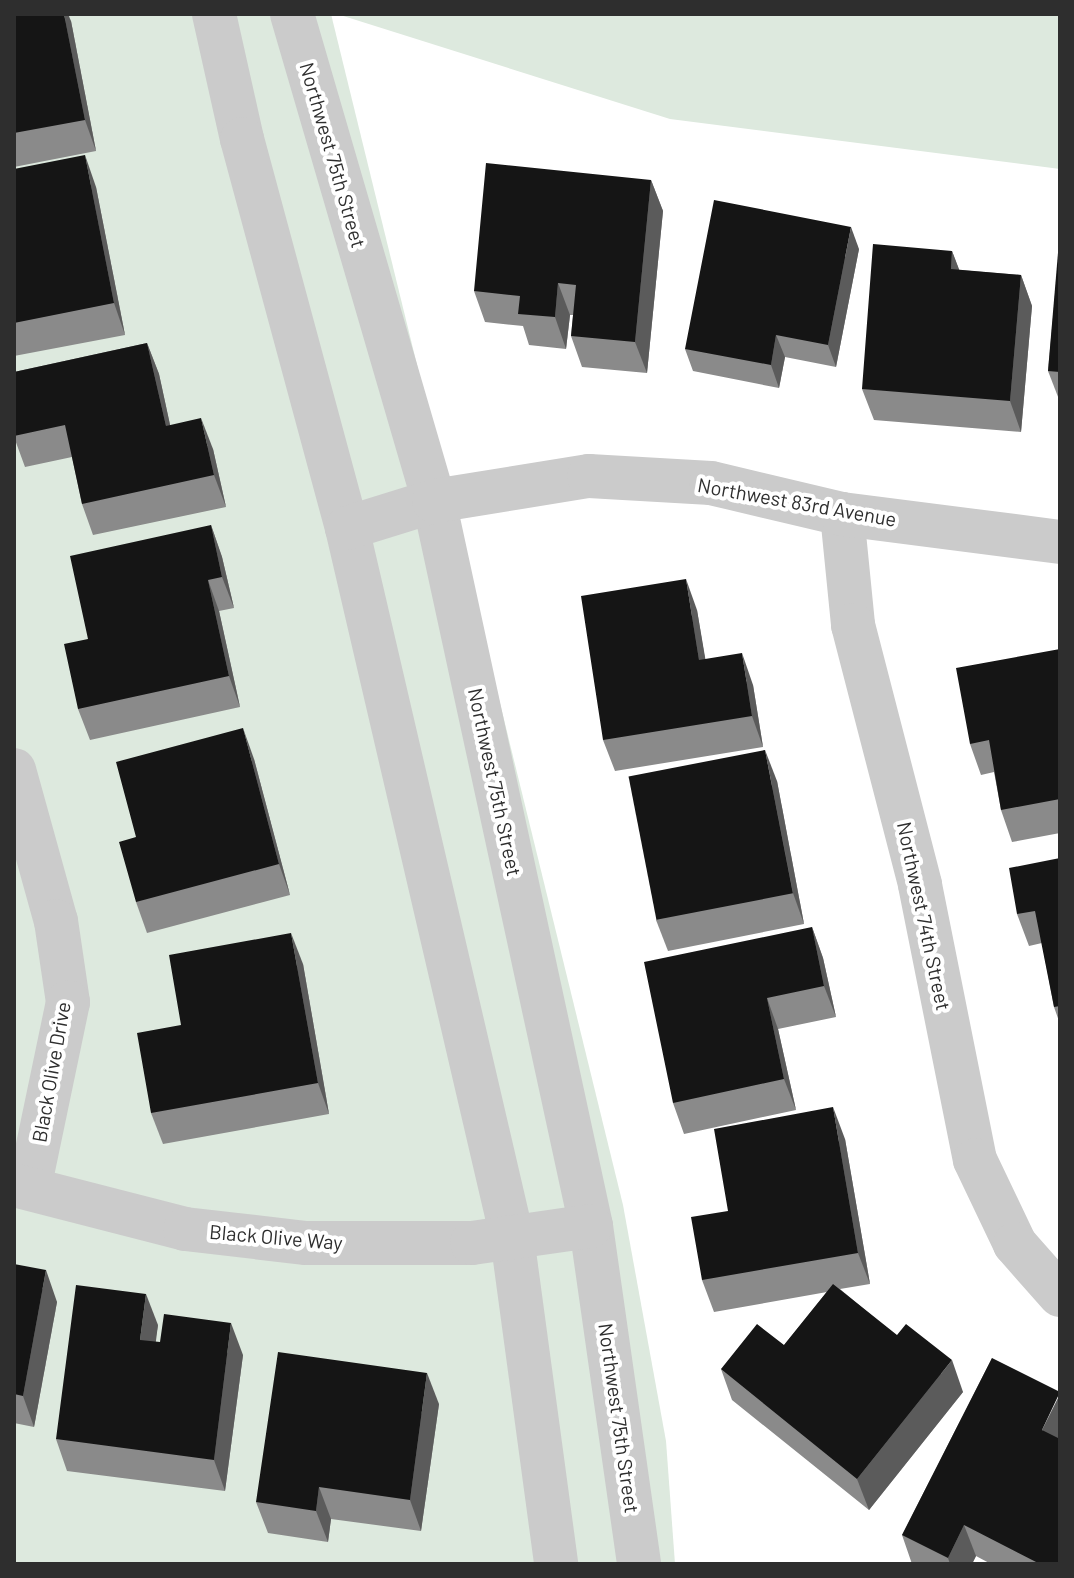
<!DOCTYPE html>
<style>
body{margin:0}
#map{position:relative;width:1074px;height:1578px;overflow:hidden;background:#fff;font-family:Barlow,sans-serif}
div>[style]{position:absolute}
.green>*{inset:0;background:#dde9de}
.minor>*{height:44px;margin:-22px;padding:0 22px;transform-origin:22px;border-radius:22px;background:#cbcbcb}
.wall>*{inset:0;background:#8a8a8a}
.shaded-wall>*{inset:0;background:#5b5b5b}
.building>*{inset:0;background:#151515;transform-origin:0 0}
span{translate:-50% -50%;white-space:nowrap;text-align:center;line-height:1.15;-webkit-text-stroke:8px #fff;paint-order:stroke}
.street-label{font-size:20px;color:#2e2e2e}
.frame{position:absolute;inset:0;border:16px solid #2e2e2e;pointer-events:none}
</style>
<div id="map">
<div class="green">
<div style="clip-path:polygon(14px 14px,331px 14px,623px 1205px,666px 1441px,675px 1564px,14px 1564px)"></div>
<div style="clip-path:polygon(337px 14px,1060px 14px,1060px 169px,670px 119px)"></div>
</div>
<div class="minor">
<div style="left:214px;top:14px;width:128px;rotate:77.4deg"></div>
<div style="left:242px;top:139px;width:403px;rotate:74.9deg"></div>
<div style="left:347px;top:528px;width:728px;rotate:76.9deg"></div>
<div style="left:512px;top:1237px;width:330px;rotate:82.3deg"></div>
<div style="left:292px;top:14px;width:507px;rotate:73.74deg"></div>
<div style="left:434px;top:501px;width:742px;rotate:77.78deg"></div>
<div style="left:591px;top:1226px;width:341px;rotate:81.9deg"></div>
<div style="left:842px;top:514px;width:112px;rotate:84.3deg"></div>
<div style="left:853px;top:625px;width:268px;rotate:75.5deg"></div>
<div style="left:920px;top:885px;width:280px;rotate:78.7deg"></div>
<div style="left:975px;top:1160px;width:93px;rotate:64.5deg"></div>
<div style="left:1015px;top:1244px;width:68px;rotate:48.6deg"></div>
<div style="left:347px;top:528px;width:91px;rotate:-17.2deg"></div>
<div style="left:434px;top:501px;width:157px;rotate:-9.2deg"></div>
<div style="left:589px;top:476px;width:122px;rotate:3.3deg"></div>
<div style="left:711px;top:483px;width:135px;rotate:13.3deg"></div>
<div style="left:842px;top:514px;width:220px;rotate:7.3deg"></div>
<div style="left:14px;top:770px;width:157px;rotate:74.5deg"></div>
<div style="left:56px;top:921px;width:82px;rotate:81.6deg"></div>
<div style="left:68px;top:1002px;width:190px;rotate:101.8deg"></div>
<div style="left:14px;top:1185px;width:177px;rotate:14.4deg"></div>
<div style="left:185px;top:1229px;width:122px;rotate:6.6deg"></div>
<div style="left:306px;top:1243px;width:166px"></div>
<div style="left:472px;top:1243px;width:120px;rotate:-8.1deg"></div>
</div>
<div class="wall">
<div style="clip-path:polygon(14px 14px,71px 21px,96px 151px,14px 167px)"></div>
<div style="clip-path:polygon(14px 169px,96px 187px,125px 335px,14px 356px)"></div>
<div style="clip-path:polygon(651px 180px,663px 211px,647px 373px,582px 367px,571px 336px,573px 315px,570px 315px,566px 349px,529px 345px,523px 326px,485px 322px,474px 291px)"></div>
<div style="clip-path:polygon(1060px 241px,1060px 402px,1048px 371px)"></div>
<div style="clip-path:polygon(859px 249px,836px 367px,785px 357px,779px 388px,693px 371px,685px 349px)"></div>
<div style="clip-path:polygon(952px 251px,959px 270px,1021px 275px,1032px 306px,1021px 432px,874px 420px,862px 389px)"></div>
<div style="clip-path:polygon(147px 343px,159px 374px,170px 425px,213px 449px,226px 507px,93px 535px,82px 504px,72px 457px,25px 467px,14px 437px,14px 372px)"></div>
<div style="clip-path:polygon(211px 525px,222px 557px,234px 608px,219px 611px,240px 707px,90px 740px,78px 709px,88px 639px)"></div>
<div style="clip-path:polygon(697px 610px,705px 659px,753px 685px,763px 747px,615px 771px,603px 740px)"></div>
<div style="clip-path:polygon(1060px 649px,1060px 833px,1012px 842px,1001px 810px,994px 772px,981px 775px,970px 744px)"></div>
<div style="clip-path:polygon(254px 759px,290px 895px,147px 933px,136px 902px,136px 837px)"></div>
<div style="clip-path:polygon(777px 781px,804px 924px,668px 951px,656px 920px)"></div>
<div style="clip-path:polygon(1060px 858px,1060px 1024px,1054px 1007px,1042px 943px,1029px 946px,1017px 914px)"></div>
<div style="clip-path:polygon(812px 927px,823px 958px,836px 1017px,778px 1029px,796px 1110px,684px 1134px,673px 1103px)"></div>
<div style="clip-path:polygon(303px 964px,329px 1114px,163px 1144px,151px 1113px,181px 1025px)"></div>
<div style="clip-path:polygon(845px 1139px,870px 1284px,840px 1289px,963px 1392px,869px 1510px,732px 1400px,721px 1369px,784px 1345px,827px 1292px,714px 1312px,702px 1280px,728px 1211px)"></div>
<div style="clip-path:polygon(14px 1264px,57px 1302px,34px 1427px,14px 1423px)"></div>
<div style="clip-path:polygon(158px 1325px,155px 1342px,243px 1355px,225px 1491px,67px 1471px,56px 1439px)"></div>
<div style="clip-path:polygon(992px 1358px,1060px 1564px,991px 1564px,976px 1556px,972px 1564px,912px 1564px,902px 1535px)"></div>
<div style="clip-path:polygon(439px 1404px,421px 1531px,331px 1519px,328px 1542px,268px 1533px,256px 1502px)"></div>
</div>
<div class="shaded-wall">
<div style="clip-path:polygon(64px 14px,68px 14px,71px 21px,96px 151px,85px 120px)"></div>
<div style="clip-path:polygon(85px 155px,96px 187px,125px 335px,114px 303px)"></div>
<div style="clip-path:polygon(651px 180px,663px 211px,647px 373px,635px 342px)"></div>
<div style="clip-path:polygon(851px 227px,859px 249px,836px 367px,828px 345px)"></div>
<div style="clip-path:polygon(952px 251px,964px 282px,951px 269px)"></div>
<div style="clip-path:polygon(1021px 275px,1032px 306px,1021px 432px,1010px 401px)"></div>
<div style="clip-path:polygon(558px 283px,570px 315px,566px 349px,555px 317px)"></div>
<div style="clip-path:polygon(776px 335px,785px 357px,779px 388px,771px 365px)"></div>
<div style="clip-path:polygon(147px 343px,159px 374px,177px 457px,166px 426px)"></div>
<div style="clip-path:polygon(201px 418px,213px 449px,226px 507px,214px 475px)"></div>
<div style="clip-path:polygon(211px 525px,222px 557px,234px 608px,222px 577px)"></div>
<div style="clip-path:polygon(686px 579px,697px 610px,711px 692px,699px 660px)"></div>
<div style="clip-path:polygon(208px 580px,219px 611px,240px 707px,229px 676px)"></div>
<div style="clip-path:polygon(742px 653px,753px 685px,763px 747px,752px 716px)"></div>
<div style="clip-path:polygon(243px 728px,254px 759px,290px 895px,279px 864px)"></div>
<div style="clip-path:polygon(765px 750px,777px 781px,804px 924px,793px 893px)"></div>
<div style="clip-path:polygon(812px 927px,823px 958px,836px 1017px,824px 986px)"></div>
<div style="clip-path:polygon(291px 933px,303px 964px,329px 1114px,318px 1083px)"></div>
<div style="clip-path:polygon(767px 998px,778px 1029px,796px 1110px,784px 1079px)"></div>
<div style="clip-path:polygon(833px 1107px,845px 1139px,870px 1284px,858px 1253px)"></div>
<div style="clip-path:polygon(46px 1270px,57px 1302px,34px 1427px,23px 1396px)"></div>
<div style="clip-path:polygon(146px 1294px,158px 1325px,152px 1371px,140px 1340px)"></div>
<div style="clip-path:polygon(231px 1323px,243px 1355px,225px 1491px,214px 1460px)"></div>
<div style="clip-path:polygon(952px 1360px,963px 1392px,869px 1510px,857px 1479px)"></div>
<div style="clip-path:polygon(427px 1373px,439px 1404px,421px 1531px,410px 1500px)"></div>
<div style="clip-path:polygon(1060px 1394px,1060px 1447px,1042px 1430px)"></div>
<div style="clip-path:polygon(319px 1487px,331px 1519px,328px 1542px,316px 1511px)"></div>
<div style="clip-path:polygon(964px 1525px,976px 1556px,972px 1564px,950px 1564px,948px 1558px)"></div>
</div>
<div class="building">
<div style="clip-path:polygon(14px 14px,64px 14px,85px 120px,14px 133px)"></div>
<div style="clip-path:polygon(85px 155px,114px 303px,14px 323px,14px 169px)"></div>
<div style="clip-path:polygon(486px 163px,651px 180px,635px 342px,571px 336px,576px 285px,558px 283px,555px 317px,518px 314px,520px 296px,474px 291px)"></div>
<div style="clip-path:polygon(714px 200px,851px 227px,828px 345px,776px 335px,771px 365px,685px 349px)"></div>
<div style="clip-path:polygon(1059px 241px,1060px 241px,1060px 372px,1048px 371px)"></div>
<div style="clip-path:polygon(873px 244px,952px 251px,951px 269px,1021px 275px,1010px 401px,862px 389px)"></div>
<div style="clip-path:polygon(147px 343px,166px 426px,201px 418px,214px 475px,82px 504px,65px 425px,14px 436px,14px 372px)"></div>
<div style="clip-path:polygon(211px 525px,222px 577px,208px 580px,229px 676px,78px 709px,64px 644px,88px 639px,70px 556px)"></div>
<div style="clip-path:polygon(686px 579px,699px 660px,742px 653px,752px 716px,603px 740px,581px 596px)"></div>
<div style="clip-path:polygon(1060px 649px,1060px 799px,1001px 810px,989px 740px,970px 744px,956px 668px)"></div>
<div style="clip-path:polygon(243px 728px,279px 864px,136px 902px,119px 842px,136px 837px,116px 762px)"></div>
<div style="left:765px;top:750px;width:146px;height:139px;rotate:79deg"></div>
<div style="clip-path:polygon(1060px 858px,1060px 1006px,1054px 1007px,1035px 911px,1017px 914px,1009px 868px)"></div>
<div style="clip-path:polygon(812px 927px,824px 986px,767px 998px,784px 1079px,673px 1103px,644px 962px)"></div>
<div style="clip-path:polygon(291px 933px,318px 1083px,151px 1113px,137px 1033px,181px 1025px,169px 955px)"></div>
<div style="clip-path:polygon(833px 1107px,858px 1253px,702px 1280px,691px 1217px,728px 1211px,714px 1129px)"></div>
<div style="clip-path:polygon(14px 1264px,46px 1270px,23px 1396px,14px 1394px)"></div>
<div style="clip-path:polygon(833px 1284px,897px 1335px,906px 1324px,952px 1360px,857px 1479px,721px 1369px,757px 1324px,784px 1345px)"></div>
<div style="clip-path:polygon(76px 1285px,146px 1294px,140px 1340px,160px 1342px,164px 1314px,231px 1323px,214px 1460px,56px 1439px)"></div>
<div style="clip-path:polygon(278px 1352px,427px 1373px,410px 1500px,319px 1487px,316px 1511px,256px 1502px)"></div>
<div style="clip-path:polygon(992px 1358px,1060px 1392px,1042px 1430px,1060px 1439px,1060px 1559px,1057px 1564px,1040px 1564px,964px 1525px,948px 1558px,902px 1535px)"></div>
</div>
<div class="street-label">
<span style="left:333px;top:155px;rotate:74deg">Northwest 75th Street</span>
<span style="left:797px;top:502px;rotate:10deg">Northwest 83rd Avenue</span>
<span style="left:495px;top:782px;rotate:78deg">Northwest 75th Street</span>
<span style="left:924px;top:916px;rotate:78deg">Northwest 74th Street</span>
<span style="left:51px;top:1072px;rotate:-80deg">Black Olive Drive</span>
<span style="left:276px;top:1237px;rotate:5deg">Black Olive Way</span>
<span style="left:619px;top:1418px;rotate:82deg">Northwest 75th Street</span>
</div>
<div class="frame"></div>
</div>
